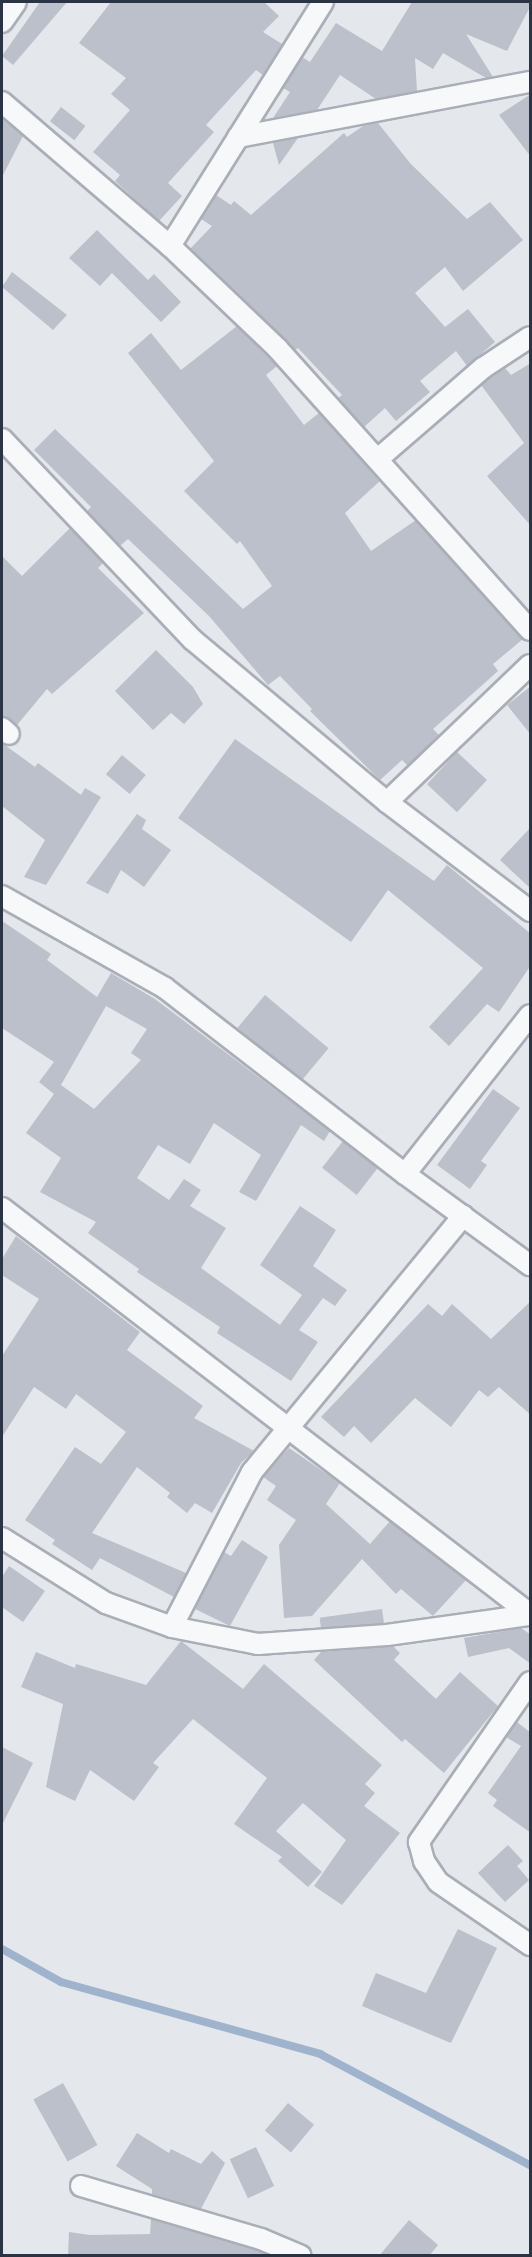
<!DOCTYPE html>
<style>
body{margin:0}
#map{position:relative;width:532px;height:2257px;overflow:hidden;background:#e4e7ec;font-family:"Alegreya Sans",sans-serif}
div>[style]{position:absolute}
.stream>*{height:8px;margin:-4px;padding:0 4px;transform-origin:4px;border-radius:4px;background:#9fb4cc}
.building>*{inset:0;background:#bbc0ca;transform-origin:0 0}
.roads{filter:drop-shadow(2px 0 #a9aeb7) drop-shadow(-2px 0 #a9aeb7) drop-shadow(0 2px #a9aeb7) drop-shadow(0 -2px #a9aeb7)}
.minor>*{height:20px;margin:-10px;padding:0 10px;transform-origin:10px;border-radius:10px;background:#f7f8fa}
span{translate:-50% -50%;white-space:nowrap;text-align:center;line-height:1.15;-webkit-text-stroke:4.5px #f4f6f9;paint-order:stroke}
.frame{position:absolute;inset:0;border:3px solid #2b3445;pointer-events:none}
</style>
<div id="map">
<div class="stream">
<div style="left:2px;top:1949px;width:68px;rotate:29.2deg"></div>
<div style="left:61px;top:1982px;width:269px;rotate:15.5deg"></div>
<div style="left:320px;top:2054px;width:238px;rotate:27.9deg"></div>
</div>
<div class="building">
<div style="clip-path:polygon(40px 2px,67px 2px,13px 65px,2px 56px)"></div>
<div style="clip-path:polygon(111px 2px,264px 2px,279px 16px,263px 32px,282px 44px,263px 75px,256px 70px,206px 125px,214px 132px,168px 183px,182px 196px,159px 221px,115px 181px,120px 175px,93px 152px,130px 110px,111px 94px,126px 78px,79px 43px)"></div>
<div style="clip-path:polygon(412px 2px,531px 2px,531px 5px,507px 51px,466px 34px,493px 77px,486px 78px,443px 53px,433px 69px,415px 58px,417px 91px,376px 99px,340px 75px,317px 110px,273px 118px,290px 92px,283px 88px,302px 57px,310px 62px,336px 23px,382px 51px)"></div>
<div style="clip-path:polygon(531px 94px,531px 157px,499px 115px)"></div>
<div style="left:61px;top:107px;width:31px;height:18px;rotate:38deg"></div>
<div style="clip-path:polygon(2px 119px,23px 136px,2px 177px)"></div>
<div style="clip-path:polygon(378px 123px,410px 163px,467px 219px,490px 202px,523px 240px,463px 291px,445px 267px,415px 293px,445px 327px,468px 309px,495px 342px,467px 366px,456px 351px,420px 381px,430px 392px,396px 421px,385px 408px,364px 427px,338px 398px,342px 395px,298px 348px,295px 350px,190px 249px,212px 226px,201px 219px,216px 195px,231px 205px,234px 201px,251px 215px,344px 133px,347px 137px,363px 126px)"></div>
<div style="clip-path:polygon(298px 138px,279px 165px,273px 143px)"></div>
<div style="clip-path:polygon(97px 230px,148px 280px,154px 274px,181px 302px,161px 322px,112px 273px,100px 286px,69px 258px)"></div>
<div style="clip-path:polygon(12px 272px,67px 315px,53px 330px,2px 287px)"></div>
<div style="clip-path:polygon(237px 326px,277px 366px,266px 375px,304px 425px,319px 413px,380px 481px,345px 513px,371px 551px,416px 520px,523px 639px,493px 664px,498px 671px,433px 729px,439px 735px,408px 766px,402px 760px,380px 780px,310px 711px,312px 709px,280px 676px,268px 685px,209px 616px,128px 539px,120px 546px,87px 511px,91px 507px,34px 450px,55px 429px,243px 609px,272px 586px,240px 541px,237px 544px,184px 491px,214px 461px,128px 353px,151px 333px,181px 370px)"></div>
<div style="clip-path:polygon(531px 363px,531px 526px,487px 476px,524px 443px,481px 385px,505px 368px,511px 375px)"></div>
<div style="clip-path:polygon(70px 528px,103px 563px,98px 568px,144px 613px,52px 694px,47px 689px,17px 725px,2px 716px,2px 556px,22px 576px)"></div>
<div style="clip-path:polygon(156px 650px,193px 687px,203px 704px,184px 724px,171px 713px,153px 730px,115px 691px)"></div>
<div style="clip-path:polygon(531px 686px,531px 735px,507px 705px)"></div>
<div style="clip-path:polygon(235px 739px,434px 881px,447px 865px,531px 934px,531px 965px,499px 1012px,487px 1004px,449px 1046px,429px 1027px,483px 968px,388px 890px,351px 942px,178px 818px)"></div>
<div style="clip-path:polygon(2px 743px,35px 767px,38px 763px,81px 795px,85px 788px,101px 797px,46px 885px,24px 877px,45px 840px,2px 806px)"></div>
<div style="left:457px;top:752px;width:41px;height:44px;rotate:43deg"></div>
<div style="left:122px;top:755px;width:31px;height:25px;rotate:40deg"></div>
<div style="clip-path:polygon(137px 814px,146px 820px,142px 829px,171px 850px,144px 887px,121px 870px,108px 894px,86px 883px)"></div>
<div style="clip-path:polygon(531px 827px,531px 889px,500px 860px)"></div>
<div style="clip-path:polygon(evenodd,2px 921px,51px 954px,47px 960px,97px 997px,111px 973px,155px 999px,330px 1131px,324px 1141px,301px 1125px,256px 1201px,239px 1192px,261px 1155px,214px 1123px,190px 1164px,158px 1145px,137px 1178px,169px 1200px,184px 1179px,201px 1190px,190px 1206px,226px 1228px,201px 1268px,280px 1325px,302px 1295px,260px 1265px,300px 1206px,336px 1230px,313px 1266px,347px 1290px,335px 1306px,323px 1298px,299px 1330px,318px 1342px,291px 1381px,217px 1333px,220px 1327px,137px 1272px,139px 1269px,88px 1233px,96px 1222px,40px 1192px,61px 1158px,26px 1133px,54px 1094px,39px 1082px,54px 1062px,2px 1028px,2px 921px,106px 1006px,147px 1029px,131px 1053px,141px 1060px,94px 1109px,61px 1085px,106px 1006px)"></div>
<div style="left:265px;top:995px;width:83px;height:43px;rotate:40deg"></div>
<div style="clip-path:polygon(493px 1089px,520px 1108px,481px 1161px,487px 1165px,470px 1189px,437px 1165px)"></div>
<div style="left:343px;top:1141px;width:44px;height:34px;rotate:38deg"></div>
<div style="clip-path:polygon(16px 1236px,140px 1332px,127px 1350px,203px 1406px,194px 1418px,254px 1451px,241px 1463px,212px 1513px,195px 1503px,187px 1513px,167px 1497px,170px 1493px,137px 1467px,92px 1533px,186px 1573px,174px 1597px,100px 1558px,92px 1570px,52px 1544px,55px 1540px,25px 1520px,75px 1447px,101px 1464px,126px 1432px,76px 1394px,66px 1409px,34px 1387px,2px 1437px,2px 1356px,39px 1299px,2px 1275px,2px 1259px)"></div>
<div style="clip-path:polygon(531px 1301px,531px 1415px,499px 1387px,488px 1397px,479px 1390px,451px 1427px,415px 1398px,371px 1443px,354px 1426px,344px 1437px,321px 1417px,428px 1304px,442px 1316px,452px 1304px,491px 1339px)"></div>
<div style="clip-path:polygon(289px 1448px,340px 1483px,326px 1504px,370px 1544px,390px 1521px,466px 1580px,433px 1616px,401px 1589px,396px 1594px,362px 1559px,312px 1616px,284px 1618px,279px 1545px,296px 1520px,267px 1500px,276px 1486px,263px 1477px)"></div>
<div style="clip-path:polygon(242px 1540px,268px 1557px,230px 1626px,195px 1609px,224px 1552px,231px 1556px)"></div>
<div style="clip-path:polygon(9px 1566px,45px 1591px,23px 1622px,2px 1607px,2px 1577px)"></div>
<div style="left:382px;top:1609px;width:14px;height:63px;rotate:82deg"></div>
<div style="clip-path:polygon(521px 1628px,531px 1635px,531px 1664px,509px 1648px,468px 1657px,464px 1638px)"></div>
<div style="clip-path:polygon(181px 1641px,243px 1689px,264px 1664px,382px 1765px,365px 1784px,375px 1793px,364px 1806px,400px 1833px,342px 1905px,314px 1886px,346px 1840px,303px 1803px,276px 1831px,322px 1872px,308px 1887px,278px 1861px,282px 1857px,234px 1824px,267px 1778px,193px 1719px,153px 1763px,159px 1767px,134px 1801px,90px 1770px,75px 1801px,46px 1787px,63px 1704px,21px 1687px,36px 1652px,75px 1668px,76px 1664px,146px 1685px)"></div>
<div style="clip-path:polygon(393px 1646px,400px 1653px,394px 1660px,436px 1699px,460px 1672px,498px 1706px,444px 1773px,405px 1739px,402px 1742px,314px 1660px,321px 1652px)"></div>
<div style="clip-path:polygon(517px 1722px,531px 1733px,531px 1833px,493px 1806px,497px 1800px,488px 1793px,521px 1746px,506px 1737px)"></div>
<div style="clip-path:polygon(2px 1747px,33px 1763px,2px 1825px)"></div>
<div style="clip-path:polygon(508px 1845px,523px 1861px,517px 1866px,529px 1880px,505px 1902px,478px 1873px)"></div>
<div style="clip-path:polygon(458px 1929px,497px 1948px,451px 2043px,362px 2006px,376px 1973px,426px 1993px)"></div>
<div style="left:63px;top:2083px;width:71px;height:34px;rotate:61deg"></div>
<div style="left:288px;top:2103px;width:34px;height:36px;rotate:40deg"></div>
<div style="clip-path:polygon(137px 2133px,169px 2153px,171px 2149px,201px 2164px,212px 2151px,225px 2163px,201px 2209px,152px 2194px,152px 2189px,116px 2166px)"></div>
<div style="left:256px;top:2147px;width:43px;height:29px;rotate:65deg"></div>
<div style="clip-path:polygon(151px 2219px,257px 2250px,269px 2256px,68px 2256px,69px 2232px,90px 2235px,150px 2234px)"></div>
<div style="clip-path:polygon(409px 2220px,438px 2245px,429px 2256px,379px 2256px)"></div>
</div>
<div class="roads">
<div class="minor">
<div style="left:2px;top:22px;width:24px;rotate:-55deg"></div>
<div style="left:2px;top:102px;width:221px;rotate:40.6deg"></div>
<div style="left:170px;top:246px;width:148px;rotate:43.6deg"></div>
<div style="left:277px;top:348px;width:379px;rotate:48.1deg"></div>
<div style="left:238px;top:137px;width:297px;rotate:-10.7deg"></div>
<div style="left:170px;top:246px;width:288px;rotate:-57.9deg"></div>
<div style="left:2px;top:439px;width:277px;rotate:46.5deg"></div>
<div style="left:193px;top:640px;width:253px;rotate:39.9deg"></div>
<div style="left:387px;top:802px;width:180px;rotate:37.3deg"></div>
<div style="left:379px;top:458px;width:138px;rotate:-40.9deg"></div>
<div style="left:483px;top:368px;width:56px;rotate:-33.4deg"></div>
<div style="left:2px;top:728px;width:9px;rotate:41deg"></div>
<div style="left:387px;top:802px;width:198px;rotate:-43.8deg"></div>
<div style="left:2px;top:896px;width:187px;rotate:29.4deg"></div>
<div style="left:165px;top:988px;width:304px;rotate:37.8deg"></div>
<div style="left:405px;top:1174px;width:155px;rotate:36.1deg"></div>
<div style="left:405px;top:1174px;width:202px;rotate:-51.8deg"></div>
<div style="left:2px;top:1208px;width:666px;rotate:37.56deg"></div>
<div style="left:2px;top:1538px;width:123px;rotate:32deg"></div>
<div style="left:106px;top:1603px;width:70px;rotate:20deg"></div>
<div style="left:172px;top:1627px;width:88px;rotate:11.2deg"></div>
<div style="left:258px;top:1644px;width:129px;rotate:-4deg"></div>
<div style="left:387px;top:1635px;width:144px;rotate:-8deg"></div>
<div style="left:172px;top:1627px;width:174px;rotate:-62.7deg"></div>
<div style="left:252px;top:1472px;width:332px;rotate:-50.5deg"></div>
<div style="left:530px;top:1682px;width:195px;rotate:124.8deg"></div>
<div style="left:419px;top:1842px;width:20px;rotate:75deg"></div>
<div style="left:424px;top:1861px;width:25px;rotate:56deg"></div>
<div style="left:438px;top:1882px;width:112px;rotate:34.4deg"></div>
<div style="left:81px;top:2186px;width:188px;rotate:16.4deg"></div>
<div style="left:261px;top:2239px;width:43px;rotate:23deg"></div>
</div>
</div>
<div class="frame"></div>
</div>
